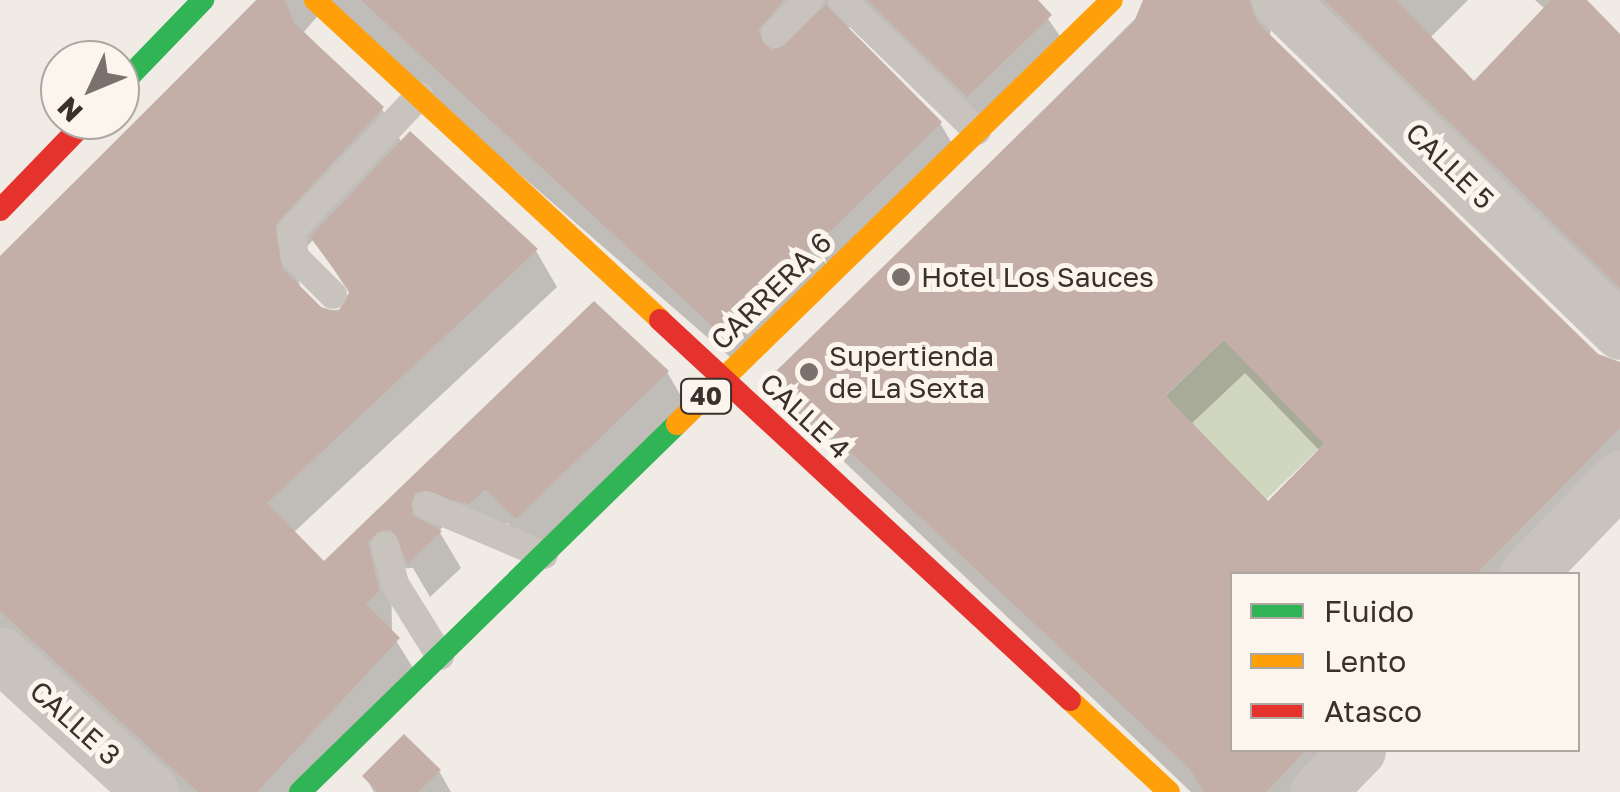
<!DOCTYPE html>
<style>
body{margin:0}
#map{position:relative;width:1620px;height:792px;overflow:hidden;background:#f0ebe5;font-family:"Golos Text",sans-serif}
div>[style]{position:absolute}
.green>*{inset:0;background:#d1d6bf;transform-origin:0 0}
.shadow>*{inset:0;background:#0003}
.building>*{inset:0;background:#c3afa7}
.lane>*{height:28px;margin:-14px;padding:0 14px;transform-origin:14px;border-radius:14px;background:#c9c3be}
.street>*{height:55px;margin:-27.5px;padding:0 27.5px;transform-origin:27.5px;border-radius:27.5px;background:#c9c3be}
.fast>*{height:22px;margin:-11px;padding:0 11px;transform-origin:11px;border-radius:11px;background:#30b455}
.slow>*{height:22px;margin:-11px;padding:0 11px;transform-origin:11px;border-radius:11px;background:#ff9f0a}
.jam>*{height:22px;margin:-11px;padding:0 11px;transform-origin:11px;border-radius:11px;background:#e5322d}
.dots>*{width:28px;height:28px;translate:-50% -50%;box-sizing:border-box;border:5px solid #fbf5ee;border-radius:50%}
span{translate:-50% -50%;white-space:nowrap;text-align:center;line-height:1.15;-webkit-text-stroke:10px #fbf5ee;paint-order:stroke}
.shield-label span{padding:2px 8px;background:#fbf5ee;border:2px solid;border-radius:8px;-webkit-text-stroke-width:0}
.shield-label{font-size:25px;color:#3b302b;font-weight:700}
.street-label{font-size:28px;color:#3b302b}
.poi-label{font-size:28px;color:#3b302b}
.left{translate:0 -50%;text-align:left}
.legend{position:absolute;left:1230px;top:572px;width:350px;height:180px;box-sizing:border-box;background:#fbf5ee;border:2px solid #aea6a0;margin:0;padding:12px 18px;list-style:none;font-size:30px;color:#3b302b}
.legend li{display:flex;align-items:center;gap:20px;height:50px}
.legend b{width:50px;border:2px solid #aea6a0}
.north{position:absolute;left:40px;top:40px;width:100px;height:100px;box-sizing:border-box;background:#fbf5ee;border:2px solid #aea6a0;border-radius:50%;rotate:226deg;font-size:28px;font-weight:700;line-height:40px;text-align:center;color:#3b302b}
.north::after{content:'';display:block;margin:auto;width:35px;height:45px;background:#7a716c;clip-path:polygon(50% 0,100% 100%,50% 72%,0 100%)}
</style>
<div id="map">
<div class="green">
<div style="left:1224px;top:340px;width:144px;height:81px;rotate:46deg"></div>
</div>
<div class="shadow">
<div style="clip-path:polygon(evenodd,256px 0,1035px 0,1071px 52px,989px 132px,859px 18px,846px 30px,940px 123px,961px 159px,745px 370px,326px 6px,304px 32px,382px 109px,402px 143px,410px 134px,536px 251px,557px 287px,293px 533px,324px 565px,594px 304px,667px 372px,688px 408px,538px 553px,507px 523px,490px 539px,446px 523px,439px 531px,461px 568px,430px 597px,413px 568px,391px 569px,392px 634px,418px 676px,310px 792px,180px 792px,0 629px,0 259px,256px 0,314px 239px,351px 296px,348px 309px,320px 311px,300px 290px,297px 257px,314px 239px)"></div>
<div style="clip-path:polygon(evenodd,1154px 0,1468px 0,1430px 38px,1474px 84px,1544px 8px,1535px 0,1583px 0,1620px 38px,1620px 302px,1275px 14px,1269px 38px,1597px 356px,1620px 363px,1620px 484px,1532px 574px,1232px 574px,1232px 750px,1362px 750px,1321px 792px,1191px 792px,793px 413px,773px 378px,1154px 0,1245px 373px,1320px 451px,1267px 505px,1190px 425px,1245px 373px)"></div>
<div style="clip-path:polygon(439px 771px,451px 792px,374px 792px,365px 776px)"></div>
</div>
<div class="building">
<div style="clip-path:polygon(257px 0,285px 0,294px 23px,384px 107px,275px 225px,282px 268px,321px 307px,338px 312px,350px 291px,310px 237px,410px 131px,538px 249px,267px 503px,324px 561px,594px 301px,669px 371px,516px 519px,485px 489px,469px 504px,415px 492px,412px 515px,442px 531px,408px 564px,391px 529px,368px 541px,379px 591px,366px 604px,400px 638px,257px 792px,198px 792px,0 611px,0 256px)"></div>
<div style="clip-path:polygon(361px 0,784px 0,758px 30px,771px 51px,826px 5px,942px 122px,723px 336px)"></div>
<div style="clip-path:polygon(867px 0,1038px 0,1052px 15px,967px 97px)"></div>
<div style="clip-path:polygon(evenodd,1143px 0,1249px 0,1257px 22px,1598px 354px,1620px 362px,1620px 428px,1476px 574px,1232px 574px,1232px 750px,1306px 750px,1266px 792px,1204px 792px,1190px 769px,770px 377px,1134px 22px,1143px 0,1224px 340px,1324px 444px,1268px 501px,1165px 395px,1224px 340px)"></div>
<div style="clip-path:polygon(1324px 0,1396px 0,1474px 81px,1551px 0,1587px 0,1620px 34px,1620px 288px)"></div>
<div style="clip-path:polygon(404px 734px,441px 770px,418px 792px,378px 792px,362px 776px)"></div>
</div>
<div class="lane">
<div style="left:842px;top:0;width:188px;rotate:44.1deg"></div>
<div style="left:775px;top:34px;width:48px;rotate:-45deg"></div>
<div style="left:333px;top:295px;width:54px;rotate:-135deg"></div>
<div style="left:295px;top:257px;width:26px;rotate:-99deg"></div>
<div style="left:291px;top:231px;width:187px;rotate:-46.5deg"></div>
<div style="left:426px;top:505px;width:128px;rotate:23deg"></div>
<div style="left:385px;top:545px;width:40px;rotate:75.6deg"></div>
<div style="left:395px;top:584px;width:85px;rotate:58deg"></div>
</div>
<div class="street">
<div style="left:1279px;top:0;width:476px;rotate:44.2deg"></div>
<div style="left:1527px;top:574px;width:134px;rotate:-45.9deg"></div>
<div style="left:0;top:654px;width:205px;rotate:42.4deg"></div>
<div style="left:1317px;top:792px;width:59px;rotate:-45.7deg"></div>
</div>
<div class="fast">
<div style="left:120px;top:86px;width:120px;rotate:-46deg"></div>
<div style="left:300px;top:792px;width:527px;rotate:-44.31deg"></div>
</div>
<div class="slow">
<div style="left:315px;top:0;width:471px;rotate:42.8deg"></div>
<div style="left:677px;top:424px;width:607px;rotate:-44.27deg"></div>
<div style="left:1070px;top:700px;width:135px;rotate:42.9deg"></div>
</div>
<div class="jam">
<div style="left:0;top:210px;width:125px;rotate:-46deg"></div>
<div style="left:660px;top:320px;width:559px;rotate:42.83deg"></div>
</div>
<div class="dots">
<div style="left:901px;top:277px;background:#7a716c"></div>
<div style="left:809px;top:372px;background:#7a716c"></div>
</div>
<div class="shield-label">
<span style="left:706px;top:396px">40</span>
</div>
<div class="street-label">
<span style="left:1450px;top:166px;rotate:44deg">CALLE 5</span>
<span style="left:771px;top:291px;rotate:-44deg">CARRERA 6</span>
<span style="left:805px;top:416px;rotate:43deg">CALLE 4</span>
<span style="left:75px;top:723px;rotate:42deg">CALLE 3</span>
</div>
<div class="poi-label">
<span class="left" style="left:921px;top:277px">Hotel Los Sauces</span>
<span class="left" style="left:829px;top:372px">Supertienda<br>de La Sexta</span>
</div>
<ul class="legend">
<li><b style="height:12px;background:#30b455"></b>Fluido</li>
<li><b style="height:12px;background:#ff9f0a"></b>Lento</li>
<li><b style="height:12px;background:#e5322d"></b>Atasco</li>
</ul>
<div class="north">N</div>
</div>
